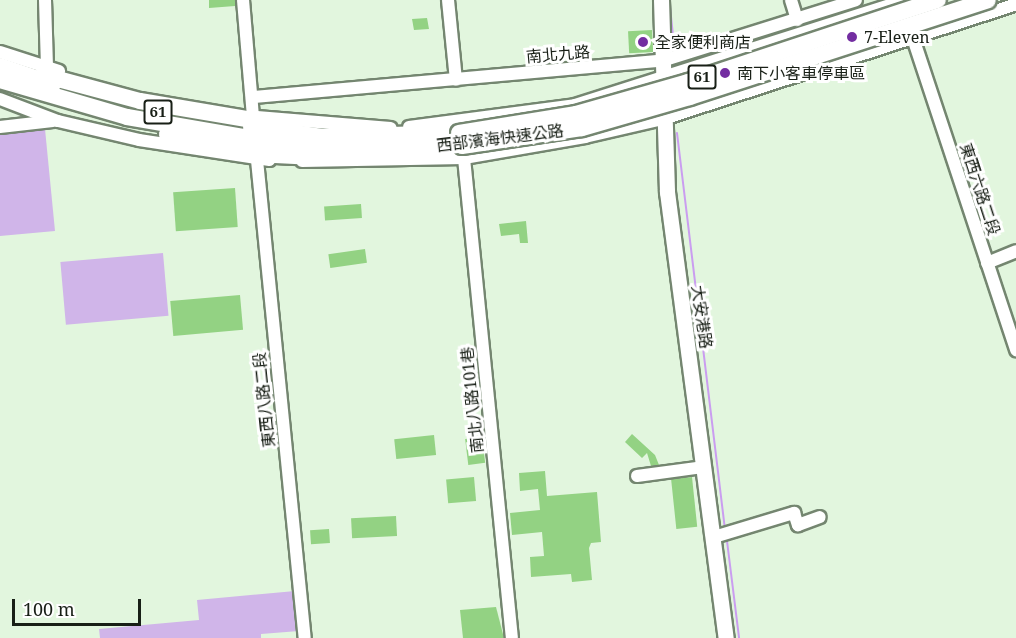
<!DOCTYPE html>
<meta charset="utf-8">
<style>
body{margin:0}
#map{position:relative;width:1016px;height:638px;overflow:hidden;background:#e2f6de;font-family:"Noto Serif","Noto Sans TC",serif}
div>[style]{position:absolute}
.green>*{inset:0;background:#d0b5e9;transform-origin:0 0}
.stream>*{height:2px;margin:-1px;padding:0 1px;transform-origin:1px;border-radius:1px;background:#ca9df0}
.building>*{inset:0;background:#93d283;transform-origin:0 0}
.roads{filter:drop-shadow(2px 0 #748670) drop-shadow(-2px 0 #748670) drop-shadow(0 2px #748670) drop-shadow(0 -2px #748670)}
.minor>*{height:12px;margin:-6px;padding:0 6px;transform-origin:6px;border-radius:6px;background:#fff}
.major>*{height:15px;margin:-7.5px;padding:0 7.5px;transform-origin:7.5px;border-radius:7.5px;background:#fff}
.highway>*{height:16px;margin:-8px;padding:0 8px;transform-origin:8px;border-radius:8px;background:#fff}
.bridges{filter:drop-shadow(2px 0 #748670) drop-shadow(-2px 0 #748670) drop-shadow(0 2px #748670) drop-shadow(0 -2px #748670)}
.highway-bridge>*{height:16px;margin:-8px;padding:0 8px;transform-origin:8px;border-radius:8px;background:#fff}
.dots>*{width:16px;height:16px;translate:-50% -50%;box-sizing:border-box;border:3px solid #fff;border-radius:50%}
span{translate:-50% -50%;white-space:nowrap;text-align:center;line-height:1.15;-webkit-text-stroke:6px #fff;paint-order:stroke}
.shield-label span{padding:2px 4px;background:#fff;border:2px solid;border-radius:4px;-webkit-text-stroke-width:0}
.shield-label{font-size:15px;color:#181f16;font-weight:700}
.poi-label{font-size:16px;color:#181f16}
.left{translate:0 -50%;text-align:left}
.street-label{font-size:16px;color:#181f16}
.scale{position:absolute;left:12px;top:599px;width:129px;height:27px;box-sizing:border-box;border:3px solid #181f16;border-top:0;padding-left:8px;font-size:18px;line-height:21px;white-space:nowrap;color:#181f16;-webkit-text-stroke:4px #fff;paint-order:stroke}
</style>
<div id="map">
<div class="green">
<div style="clip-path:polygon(45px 129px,55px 231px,0 236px,0 133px)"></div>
<div style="left:163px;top:253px;width:63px;height:103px;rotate:85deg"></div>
<div style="clip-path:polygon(295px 591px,299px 631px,261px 634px,261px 638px,100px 638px,99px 629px,199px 620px,197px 600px)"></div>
</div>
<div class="stream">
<div style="left:670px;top:7px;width:39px;rotate:84deg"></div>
<div style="left:683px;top:62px;width:211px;rotate:-17.1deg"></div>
<div style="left:677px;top:133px;width:397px;rotate:83.1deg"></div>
<div style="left:727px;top:541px;width:98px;rotate:82.9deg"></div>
</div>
<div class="building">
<div style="clip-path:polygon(209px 0,235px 0,235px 6px,209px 8px)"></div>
<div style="clip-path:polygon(427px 18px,429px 29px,414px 30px,412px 19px)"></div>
<div style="left:652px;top:30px;width:22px;height:24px;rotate:87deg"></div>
<div style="left:235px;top:188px;width:39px;height:62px;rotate:86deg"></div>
<div style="left:361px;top:204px;width:14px;height:37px;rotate:86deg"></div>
<div style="clip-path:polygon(526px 221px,528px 243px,520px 243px,519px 234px,501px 236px,499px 224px)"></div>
<div style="left:365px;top:249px;width:14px;height:37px;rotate:82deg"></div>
<div style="left:240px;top:295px;width:35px;height:70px;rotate:85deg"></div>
<div style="clip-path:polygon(632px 434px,655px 455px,659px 465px,651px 466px,647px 453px,642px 458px,625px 442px)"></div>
<div style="left:434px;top:435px;width:20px;height:40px;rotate:84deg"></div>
<div style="left:482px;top:437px;width:26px;height:17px;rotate:83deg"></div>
<div style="clip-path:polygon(545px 471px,547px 496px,597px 492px,601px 542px,591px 543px,589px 548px,592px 580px,572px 582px,571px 574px,531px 577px,530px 557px,544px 556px,542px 532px,512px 535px,510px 513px,540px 510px,538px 489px,520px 491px,519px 473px)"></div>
<div style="left:474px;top:477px;width:24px;height:28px;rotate:85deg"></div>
<div style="left:692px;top:477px;width:50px;height:21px;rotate:84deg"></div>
<div style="left:396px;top:516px;width:20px;height:45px;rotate:87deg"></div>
<div style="left:329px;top:529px;width:14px;height:19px;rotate:86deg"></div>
<div style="clip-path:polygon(496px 607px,504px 638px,463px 638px,460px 610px)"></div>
</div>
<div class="roads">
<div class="minor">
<div style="left:45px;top:0;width:68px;rotate:88.3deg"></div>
<div style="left:243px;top:0;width:117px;rotate:85.1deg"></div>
<div style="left:448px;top:0;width:80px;rotate:84.3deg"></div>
<div style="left:791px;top:0;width:21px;rotate:73deg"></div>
<div style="left:913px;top:38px;width:329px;rotate:71.7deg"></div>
<div style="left:0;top:52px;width:62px;rotate:17.9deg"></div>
<div style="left:254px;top:97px;width:413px;rotate:-5.1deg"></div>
<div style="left:665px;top:60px;width:200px;rotate:-17.4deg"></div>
<div style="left:0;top:99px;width:62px;rotate:20.8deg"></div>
<div style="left:58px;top:121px;width:83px;rotate:13.2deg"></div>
<div style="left:139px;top:140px;width:132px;rotate:8.7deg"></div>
<div style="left:257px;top:117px;width:134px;rotate:4.7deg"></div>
<div style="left:0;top:127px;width:53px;rotate:-6.5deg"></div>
<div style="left:409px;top:127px;width:167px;rotate:-7.5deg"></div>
<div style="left:575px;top:105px;width:347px;rotate:-17.6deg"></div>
<div style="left:464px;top:158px;width:482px;rotate:84.3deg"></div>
<div style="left:257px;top:160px;width:480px;rotate:84.3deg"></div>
<div style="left:302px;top:161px;width:162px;rotate:-1.1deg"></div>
<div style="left:464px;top:158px;width:123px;rotate:-9.8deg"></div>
<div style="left:585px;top:137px;width:80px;rotate:-13deg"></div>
<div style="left:663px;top:119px;width:371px;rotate:-18deg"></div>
<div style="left:987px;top:263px;width:31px;rotate:-22deg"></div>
<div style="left:637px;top:476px;width:68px;rotate:-7.7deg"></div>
<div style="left:714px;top:537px;width:84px;rotate:-16.7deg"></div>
<div style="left:794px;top:513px;width:13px;rotate:72deg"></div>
<div style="left:798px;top:525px;width:23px;rotate:-20deg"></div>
</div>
<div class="major">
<div style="left:661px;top:0;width:192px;rotate:88.2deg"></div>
<div style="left:667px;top:192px;width:450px;rotate:82.5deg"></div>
</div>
<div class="highway">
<div style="left:0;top:66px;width:56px;rotate:18.8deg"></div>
<div style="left:43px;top:75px;width:100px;rotate:15deg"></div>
<div style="left:140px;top:101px;width:126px;rotate:9.6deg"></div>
<div style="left:0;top:80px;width:132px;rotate:16.2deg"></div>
<div style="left:127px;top:117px;width:196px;rotate:9.7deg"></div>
<div style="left:320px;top:150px;width:142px;rotate:-1.6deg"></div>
<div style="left:251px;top:127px;width:72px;rotate:8deg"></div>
<div style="left:322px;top:137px;width:137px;rotate:-1.7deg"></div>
<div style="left:167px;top:134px;width:110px;rotate:11deg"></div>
<div style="left:275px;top:155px;width:35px;rotate:3deg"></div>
</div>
</div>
<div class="bridges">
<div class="highway-bridge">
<div style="left:459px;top:133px;width:119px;rotate:-9.2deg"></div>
<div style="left:576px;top:114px;width:116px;rotate:-15.9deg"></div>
<div style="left:688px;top:82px;width:263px;rotate:-18.2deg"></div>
<div style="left:462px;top:146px;width:121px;rotate:-8.5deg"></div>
<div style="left:582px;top:128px;width:112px;rotate:-16deg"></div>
<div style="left:690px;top:97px;width:313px;rotate:-18deg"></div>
</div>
</div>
<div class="dots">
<div style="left:852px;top:37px;background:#732da1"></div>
<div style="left:643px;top:42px;background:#732da1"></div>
<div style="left:725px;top:73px;background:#732da1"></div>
</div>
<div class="shield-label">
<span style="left:702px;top:77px">61</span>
<span style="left:158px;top:112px">61</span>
</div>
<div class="poi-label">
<span class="left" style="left:864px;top:37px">7-Eleven</span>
<span class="left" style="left:655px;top:42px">全家便利商店</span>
<span class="left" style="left:737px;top:73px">南下小客車停車區</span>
</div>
<div class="street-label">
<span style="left:558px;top:54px;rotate:-5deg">南北九路</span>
<span style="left:500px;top:138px;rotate:-7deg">西部濱海快速公路</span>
<span style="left:980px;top:189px;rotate:72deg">東西六路二段</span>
<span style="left:702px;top:317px;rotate:82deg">大安港路</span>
<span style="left:264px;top:400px;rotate:-96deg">東西八路二段</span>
<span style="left:472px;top:400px;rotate:-96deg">南北八路101巷</span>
</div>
<div class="scale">100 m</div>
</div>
